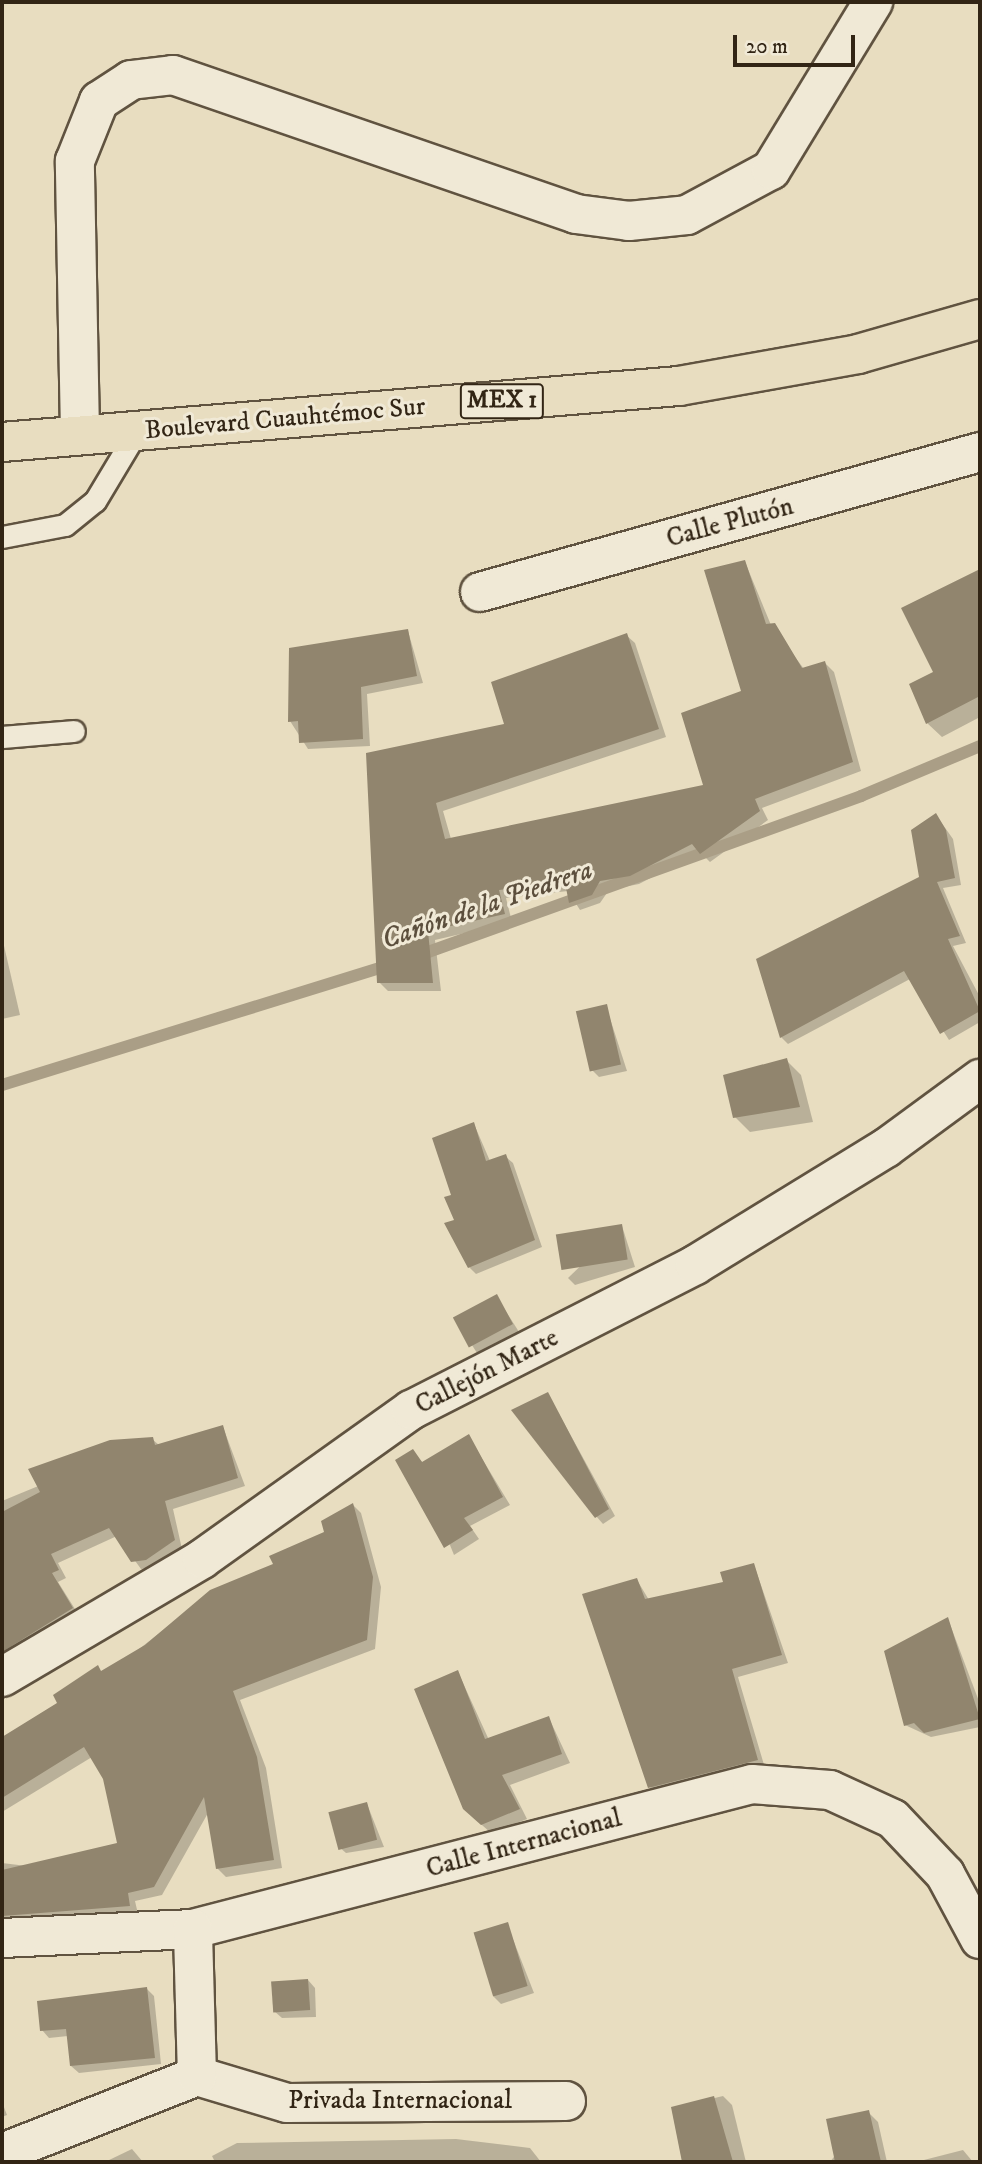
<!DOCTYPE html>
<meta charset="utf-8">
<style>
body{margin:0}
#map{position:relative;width:982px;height:2164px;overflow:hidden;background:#e8ddc0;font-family:"IM FELL DW Pica",serif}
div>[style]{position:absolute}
.shadow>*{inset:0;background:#0003}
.stream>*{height:12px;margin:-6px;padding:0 6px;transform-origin:6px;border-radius:6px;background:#aa9e86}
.building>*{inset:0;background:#91856e;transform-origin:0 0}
.roads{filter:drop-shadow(2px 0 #605340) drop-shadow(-2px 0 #605340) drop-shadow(0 2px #605340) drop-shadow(0 -2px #605340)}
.lane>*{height:21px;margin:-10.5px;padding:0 10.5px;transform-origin:10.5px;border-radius:10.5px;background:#f0e9d6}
.street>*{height:38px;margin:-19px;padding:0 19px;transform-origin:19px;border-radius:19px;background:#f0e9d6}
.primary>*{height:38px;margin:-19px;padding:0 19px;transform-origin:19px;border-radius:19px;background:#e8ddc0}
span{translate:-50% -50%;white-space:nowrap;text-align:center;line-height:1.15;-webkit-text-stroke:6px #f0e9d6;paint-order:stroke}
.shield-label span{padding:2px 5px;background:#f0e9d6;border:2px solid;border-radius:5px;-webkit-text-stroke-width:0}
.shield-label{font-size:24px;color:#322515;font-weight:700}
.street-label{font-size:26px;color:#322515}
.water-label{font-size:28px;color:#5c4f3d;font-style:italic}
.frame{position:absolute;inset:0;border:4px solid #322515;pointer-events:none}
.scale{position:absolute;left:733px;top:35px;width:122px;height:32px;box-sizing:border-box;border:4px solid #322515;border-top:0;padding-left:9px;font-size:21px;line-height:24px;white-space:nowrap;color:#322515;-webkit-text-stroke:5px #f0e9d6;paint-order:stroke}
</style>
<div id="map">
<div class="shadow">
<div style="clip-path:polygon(745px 562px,771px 625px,804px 669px,825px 663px,834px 672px,861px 771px,762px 808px,768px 820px,710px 862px,700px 852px,639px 884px,609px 890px,600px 903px,580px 910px,568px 891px,506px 898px,512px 922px,435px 940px,441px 991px,388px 991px,379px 982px,368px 754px,506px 725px,626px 635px,635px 643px,666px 737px,443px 811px,451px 839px,705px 786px,744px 693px)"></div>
<div style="clip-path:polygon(980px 571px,980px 717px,942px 737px,927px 723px,935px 673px,903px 609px)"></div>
<div style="clip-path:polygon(408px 631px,423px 683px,367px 694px,370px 746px,308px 749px,290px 721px)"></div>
<div style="clip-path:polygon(936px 815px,953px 839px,961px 885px,943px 888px,966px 943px,953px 946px,980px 997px,980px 1022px,949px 1040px,910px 979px,788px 1044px,781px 1037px,921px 878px)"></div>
<div style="clip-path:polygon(2px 937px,20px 1015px,2px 1019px)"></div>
<div style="clip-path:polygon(606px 1006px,627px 1071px,599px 1077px,592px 1070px)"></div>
<div style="clip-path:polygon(786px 1060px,801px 1075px,813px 1122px,750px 1132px,735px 1117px)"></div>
<div style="clip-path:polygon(474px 1124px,490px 1161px,505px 1156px,513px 1163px,542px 1247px,476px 1274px,469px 1267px,453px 1196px)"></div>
<div style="clip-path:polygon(622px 1226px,635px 1267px,575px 1285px,568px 1278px)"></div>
<div style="clip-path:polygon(497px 1297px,519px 1332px,477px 1353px,456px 1320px)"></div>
<div style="clip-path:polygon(548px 1394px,615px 1516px,603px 1524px,596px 1516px)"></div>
<div style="clip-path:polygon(223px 1427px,245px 1486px,173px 1509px,182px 1549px,155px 1567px,141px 1569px,117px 1536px,58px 1563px,66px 1578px,58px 1582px,80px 1617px,2px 1667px,2px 1501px,152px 1439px,159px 1445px)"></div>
<div style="clip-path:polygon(469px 1437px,510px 1505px,470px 1526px,479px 1539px,454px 1555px,412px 1451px,423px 1463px)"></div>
<div style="clip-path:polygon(353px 1505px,361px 1513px,381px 1587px,375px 1649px,240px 1700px,266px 1768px,282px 1868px,226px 1877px,217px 1868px,208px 1813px,162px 1895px,135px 1901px,138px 1914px,2px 1925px,2px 1863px,27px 1866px,119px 1845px,105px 1779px,92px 1757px,2px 1812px,2px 1738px,119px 1665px,211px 1592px,275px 1565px,326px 1533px)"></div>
<div style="clip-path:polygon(754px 1565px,788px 1663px,738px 1677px,765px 1768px,658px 1795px,650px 1787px,637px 1580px,649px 1600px,725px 1583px)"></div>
<div style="clip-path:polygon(948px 1619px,980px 1704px,980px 1727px,931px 1737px,905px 1725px)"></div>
<div style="clip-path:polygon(458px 1672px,489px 1740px,549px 1718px,570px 1763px,510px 1785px,527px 1819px,491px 1833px,474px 1818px)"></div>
<div style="clip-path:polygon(367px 1804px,384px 1847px,346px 1853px,338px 1846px)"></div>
<div style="clip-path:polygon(507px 1924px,534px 1993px,501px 2004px,494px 1997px)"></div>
<div style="clip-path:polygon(308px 1980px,315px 1988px,316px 2017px,282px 2018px,274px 2011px)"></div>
<div style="clip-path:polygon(147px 1989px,154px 1996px,161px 2064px,79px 2073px,71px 2066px,68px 2036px,49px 2038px,42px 2030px)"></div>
<div style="clip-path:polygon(723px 2096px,732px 2105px,746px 2162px,684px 2162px,673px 2108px)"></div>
<div style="clip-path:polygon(2px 2102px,7px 2115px,2px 2117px)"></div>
<div style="clip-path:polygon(868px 2112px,878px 2122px,887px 2162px,830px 2162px)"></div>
<div style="clip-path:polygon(456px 2139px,530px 2148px,541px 2162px,215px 2162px,212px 2156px,237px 2143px)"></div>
<div style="clip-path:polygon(132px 2149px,143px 2162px,107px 2162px,107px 2161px)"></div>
<div style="clip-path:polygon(963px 2150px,973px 2162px,916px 2162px)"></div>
</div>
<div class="stream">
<div style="left:417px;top:956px;width:472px;rotate:-19.8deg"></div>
<div style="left:861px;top:796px;width:129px;rotate:-22.8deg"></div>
<div style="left:2px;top:1085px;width:408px;rotate:-17.2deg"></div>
</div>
<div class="building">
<div style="clip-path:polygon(745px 560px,766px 624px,775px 623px,802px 668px,825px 661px,853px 762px,755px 799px,760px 811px,700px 854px,692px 844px,630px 876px,600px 881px,592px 895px,569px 903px,565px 883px,499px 890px,505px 914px,428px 931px,433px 983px,377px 983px,366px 753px,504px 724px,491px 682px,627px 633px,659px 729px,436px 803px,445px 839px,703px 785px,681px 713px,741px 691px,704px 570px)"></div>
<div style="clip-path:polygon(980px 569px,980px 696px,926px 724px,909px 684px,933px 672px,901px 608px)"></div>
<div style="clip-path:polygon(408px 629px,417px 676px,361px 687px,363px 739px,299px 743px,298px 721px,288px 722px,289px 648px)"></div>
<div style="clip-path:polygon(936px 813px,946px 830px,955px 878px,937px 882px,960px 936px,948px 939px,980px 1011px,940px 1034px,904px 971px,780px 1038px,756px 959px,919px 877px,911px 830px)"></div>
<div style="left:607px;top:1004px;width:62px;height:32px;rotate:77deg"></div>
<div style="clip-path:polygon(787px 1058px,800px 1107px,733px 1118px,723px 1075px)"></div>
<div style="clip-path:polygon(474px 1122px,486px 1161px,506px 1154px,535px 1240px,468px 1268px,444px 1223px,454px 1220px,444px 1197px,451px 1195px,432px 1138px)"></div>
<div style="left:622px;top:1224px;width:36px;height:67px;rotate:81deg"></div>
<div style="left:497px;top:1294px;width:34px;height:50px;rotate:62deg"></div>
<div style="clip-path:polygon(548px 1392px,609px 1509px,595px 1518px,511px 1410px)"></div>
<div style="clip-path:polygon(223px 1425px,238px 1478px,165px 1501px,175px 1540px,146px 1560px,131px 1562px,109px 1528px,51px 1554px,59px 1570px,52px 1573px,73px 1608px,2px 1652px,2px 1512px,40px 1492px,28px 1469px,110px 1440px,153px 1437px,155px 1445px)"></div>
<div style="clip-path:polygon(469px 1434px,503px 1497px,464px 1518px,473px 1530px,444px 1548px,395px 1460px,413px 1449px,422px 1462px)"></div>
<div style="clip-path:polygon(353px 1503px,373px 1577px,367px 1640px,233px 1691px,257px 1757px,274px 1860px,216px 1869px,204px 1797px,154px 1887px,128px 1893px,130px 1906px,2px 1916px,2px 1870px,117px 1843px,103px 1779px,84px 1747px,2px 1798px,2px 1737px,57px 1703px,53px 1695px,98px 1665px,101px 1671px,145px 1645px,210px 1590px,273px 1564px,269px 1556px,324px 1532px,321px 1521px)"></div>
<div style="clip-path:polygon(754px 1563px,782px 1655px,732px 1669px,758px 1760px,648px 1788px,582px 1594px,637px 1578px,645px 1599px,723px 1582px,720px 1572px)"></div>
<div style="clip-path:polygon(948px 1617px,980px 1719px,924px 1733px,914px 1723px,904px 1726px,884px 1651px)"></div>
<div style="clip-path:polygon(458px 1670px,485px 1739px,549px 1716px,562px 1754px,502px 1775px,520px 1809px,481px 1825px,463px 1809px,414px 1689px)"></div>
<div style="left:367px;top:1802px;width:39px;height:40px;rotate:75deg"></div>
<div style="left:508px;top:1922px;width:67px;height:36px;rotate:73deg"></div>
<div style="left:308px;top:1979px;width:31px;height:37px;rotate:86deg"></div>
<div style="clip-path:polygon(147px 1987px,155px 2058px,70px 2066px,66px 2029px,40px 2031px,37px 2001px)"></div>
<div style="clip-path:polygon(714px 2096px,733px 2162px,682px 2162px,671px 2107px)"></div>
<div style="clip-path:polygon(869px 2110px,881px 2162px,835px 2162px,826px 2119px)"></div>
</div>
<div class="roads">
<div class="lane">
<div style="left:2px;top:537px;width:64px;rotate:-10.8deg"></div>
<div style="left:65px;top:525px;width:38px;rotate:-39deg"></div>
<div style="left:95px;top:501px;width:82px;rotate:-59deg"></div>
<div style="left:2px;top:737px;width:72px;rotate:-4.8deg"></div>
</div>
<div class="street">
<div style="left:80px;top:433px;width:272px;rotate:-91.1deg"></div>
<div style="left:75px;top:161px;width:65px;rotate:-68.2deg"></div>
<div style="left:99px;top:101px;width:38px;rotate:-33deg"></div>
<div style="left:131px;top:80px;width:42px;rotate:-6.8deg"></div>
<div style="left:173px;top:75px;width:426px;rotate:19deg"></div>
<div style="left:576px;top:214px;width:53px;rotate:7.5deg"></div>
<div style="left:629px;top:221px;width:58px;rotate:-5.9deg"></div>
<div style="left:687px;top:215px;width:95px;rotate:-28.2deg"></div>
<div style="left:771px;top:170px;width:197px;rotate:-58.7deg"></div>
<div style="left:480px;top:592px;width:519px;rotate:-15.64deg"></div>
<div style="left:2px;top:1677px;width:232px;rotate:-30.5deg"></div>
<div style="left:202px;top:1559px;width:257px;rotate:-35.5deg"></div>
<div style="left:411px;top:1410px;width:319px;rotate:-27deg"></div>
<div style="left:695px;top:1265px;width:224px;rotate:-31.5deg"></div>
<div style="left:886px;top:1148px;width:117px;rotate:-36.3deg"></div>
<div style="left:2px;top:1938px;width:191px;rotate:-2.7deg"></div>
<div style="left:193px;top:1929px;width:577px;rotate:-14.54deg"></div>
<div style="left:752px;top:1784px;width:78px;rotate:4.4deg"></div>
<div style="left:830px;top:1790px;width:69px;rotate:24.7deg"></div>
<div style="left:893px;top:1819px;width:76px;rotate:46.6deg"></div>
<div style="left:945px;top:1874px;width:74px;rotate:61.7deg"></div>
<div style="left:197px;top:2076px;width:94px;rotate:16.7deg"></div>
<div style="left:287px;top:2103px;width:279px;rotate:-0.4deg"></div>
<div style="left:2px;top:2153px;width:210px;rotate:-21.5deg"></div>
<div style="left:197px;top:2076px;width:147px;rotate:-91.6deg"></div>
</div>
<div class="primary">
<div style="left:2px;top:442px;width:679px;rotate:-4.73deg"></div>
<div style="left:679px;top:386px;width:182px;rotate:-10.1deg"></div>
<div style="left:858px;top:354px;width:127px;rotate:-16deg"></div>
</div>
</div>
<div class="shield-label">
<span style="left:502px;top:401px">MEX 1</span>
</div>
<div class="street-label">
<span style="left:285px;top:419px;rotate:-5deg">Boulevard Cuauhtémoc Sur</span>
<span style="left:730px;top:523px;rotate:-15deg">Calle Plutón</span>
<span style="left:487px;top:1372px;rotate:-27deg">Callejón Marte</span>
<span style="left:524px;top:1844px;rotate:-15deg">Calle Internacional</span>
<span style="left:400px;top:2101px">Privada Internacional</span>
</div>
<div class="water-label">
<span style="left:487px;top:905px;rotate:-19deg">Cañón de la Piedrera</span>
</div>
<div class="frame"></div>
<div class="scale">20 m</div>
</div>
